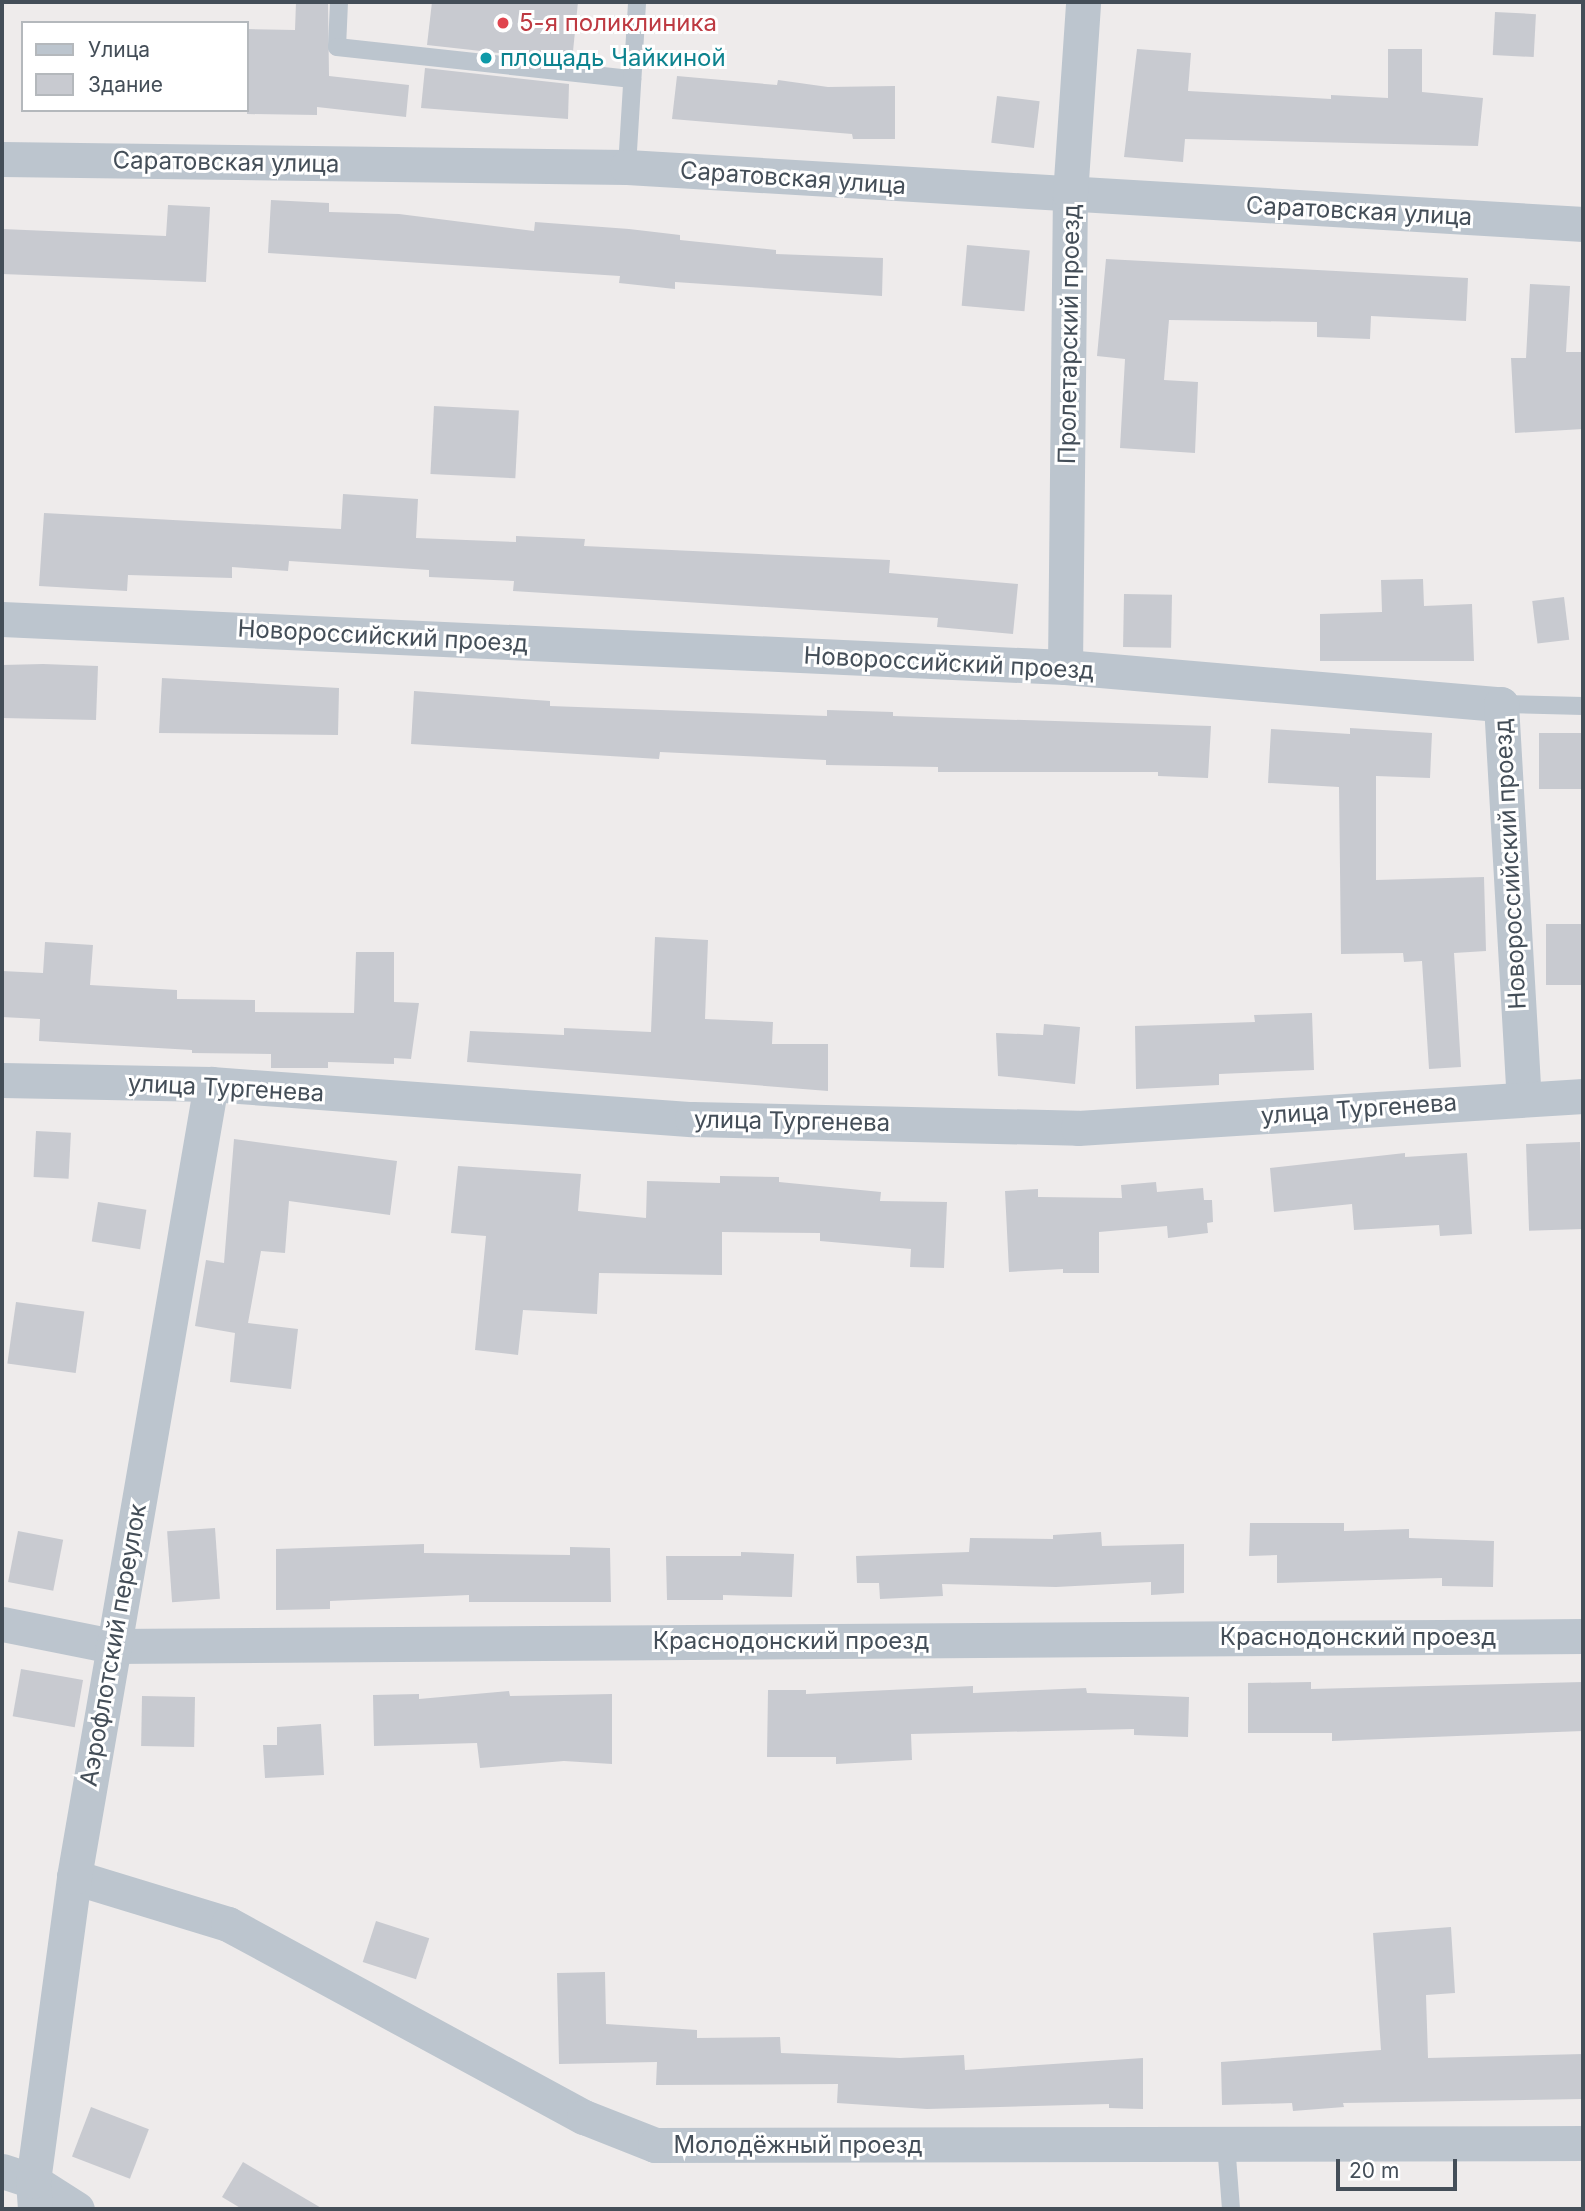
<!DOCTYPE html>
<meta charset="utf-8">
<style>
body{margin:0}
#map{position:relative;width:1585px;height:2211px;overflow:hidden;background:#eeebeb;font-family:Inter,sans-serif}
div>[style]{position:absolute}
.building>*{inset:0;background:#c8cad0;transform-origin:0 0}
.lane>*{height:18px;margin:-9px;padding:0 9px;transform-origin:9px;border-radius:9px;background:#bcc5ce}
.street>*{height:35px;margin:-17.5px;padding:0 17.5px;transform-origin:17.5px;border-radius:17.5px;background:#bcc5ce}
.dots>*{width:19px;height:19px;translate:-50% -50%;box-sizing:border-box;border:4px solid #fff;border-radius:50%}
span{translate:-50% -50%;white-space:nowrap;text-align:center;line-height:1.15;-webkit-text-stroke:6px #fff;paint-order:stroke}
.health-label{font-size:24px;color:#be3a42}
.left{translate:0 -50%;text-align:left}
.culture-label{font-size:24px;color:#0d838f}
.street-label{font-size:24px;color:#444e58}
.frame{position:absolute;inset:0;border:4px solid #444e58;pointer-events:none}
.legend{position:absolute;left:21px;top:21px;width:228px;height:91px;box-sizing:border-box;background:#fff;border:2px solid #b4b8bc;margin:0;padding:9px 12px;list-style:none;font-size:21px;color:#444e58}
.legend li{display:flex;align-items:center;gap:14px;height:35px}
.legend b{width:35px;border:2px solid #b4b8bc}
.scale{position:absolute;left:1336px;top:2159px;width:121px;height:32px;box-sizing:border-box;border:4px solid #444e58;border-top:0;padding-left:9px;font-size:21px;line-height:24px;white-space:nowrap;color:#444e58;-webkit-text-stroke:5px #fff;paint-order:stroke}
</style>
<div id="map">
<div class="building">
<div style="clip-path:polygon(296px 2px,328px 2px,329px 76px,409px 85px,406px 117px,317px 107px,317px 115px,247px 114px,247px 29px,295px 30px)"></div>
<div style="clip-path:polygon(432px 2px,578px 2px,572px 61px,427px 45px)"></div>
<div style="left:1495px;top:12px;width:41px;height:43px;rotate:3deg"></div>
<div style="clip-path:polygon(1137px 49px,1191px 53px,1188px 91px,1331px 99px,1331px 95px,1388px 98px,1388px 49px,1422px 49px,1422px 92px,1483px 98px,1478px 146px,1185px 139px,1183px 162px,1124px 157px)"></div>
<div style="clip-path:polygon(425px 68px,569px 84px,568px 119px,421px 108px)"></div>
<div style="clip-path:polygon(677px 76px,777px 85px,778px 80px,828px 87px,895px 86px,895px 139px,853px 139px,852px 134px,672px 119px)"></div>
<div style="left:997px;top:96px;width:43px;height:47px;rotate:7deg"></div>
<div style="clip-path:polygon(271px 200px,329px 203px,329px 212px,399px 214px,534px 231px,535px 222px,629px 229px,680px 235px,680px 240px,776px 250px,776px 254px,883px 258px,882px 296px,675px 282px,675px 289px,619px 283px,620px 276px,268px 253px)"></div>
<div style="clip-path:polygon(168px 205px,210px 207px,206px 282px,2px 274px,2px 229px,166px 236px)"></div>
<div style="left:967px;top:245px;width:63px;height:61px;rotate:5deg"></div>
<div style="clip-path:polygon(1106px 259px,1468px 278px,1466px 321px,1371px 316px,1370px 339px,1317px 337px,1317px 322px,1169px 320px,1164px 380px,1198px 382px,1195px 453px,1120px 448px,1125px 359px,1097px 356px)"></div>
<div style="clip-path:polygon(1530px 284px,1570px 286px,1566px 352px,1583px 352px,1583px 429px,1515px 433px,1511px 358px,1526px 358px)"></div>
<div style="left:434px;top:406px;width:85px;height:68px;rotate:3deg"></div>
<div style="clip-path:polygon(343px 494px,418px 499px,416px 538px,516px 542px,516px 536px,585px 539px,584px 546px,890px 560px,889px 573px,1018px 584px,1013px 634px,937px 627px,938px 618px,513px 591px,514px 581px,429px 577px,429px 570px,289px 561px,288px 571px,232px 567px,232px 578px,128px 575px,127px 591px,39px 586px,44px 513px,341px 529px)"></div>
<div style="clip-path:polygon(1423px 579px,1424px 606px,1472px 604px,1474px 661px,1320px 661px,1320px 614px,1382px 612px,1381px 580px)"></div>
<div style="left:1124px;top:594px;width:48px;height:53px;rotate:1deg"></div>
<div style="left:1564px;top:597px;width:43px;height:32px;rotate:83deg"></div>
<div style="clip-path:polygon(43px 664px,98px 666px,96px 720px,2px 718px,2px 665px)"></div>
<div style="clip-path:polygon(162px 678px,339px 688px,338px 735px,159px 733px)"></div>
<div style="clip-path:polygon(414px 691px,550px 701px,550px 706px,827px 716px,827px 710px,893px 712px,893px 716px,1211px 726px,1208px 778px,1158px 776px,1158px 772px,938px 772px,938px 767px,826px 765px,826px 760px,660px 752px,659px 759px,411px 744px)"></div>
<div style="clip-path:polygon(1350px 728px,1432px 733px,1430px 778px,1376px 776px,1376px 880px,1484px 877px,1486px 951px,1454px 953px,1461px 1067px,1429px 1069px,1422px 961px,1404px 962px,1403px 953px,1341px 954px,1339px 787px,1268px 783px,1271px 729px,1350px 734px)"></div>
<div style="left:1583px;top:733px;width:56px;height:44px;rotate:90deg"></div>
<div style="left:1583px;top:924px;width:61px;height:37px;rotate:90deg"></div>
<div style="clip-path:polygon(655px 937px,708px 940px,705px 1019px,773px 1022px,772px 1044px,828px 1044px,828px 1091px,467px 1062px,470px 1031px,564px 1035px,564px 1028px,651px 1032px)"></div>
<div style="clip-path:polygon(45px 942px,93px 945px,90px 985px,177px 990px,177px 999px,255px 1000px,255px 1012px,354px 1013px,356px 952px,394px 952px,394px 1002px,419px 1003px,411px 1059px,394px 1058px,394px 1064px,328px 1062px,328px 1068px,271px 1068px,271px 1054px,192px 1053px,192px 1050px,39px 1041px,40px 1019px,2px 1017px,2px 971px,43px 973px)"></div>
<div style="clip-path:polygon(1312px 1013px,1314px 1070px,1219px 1074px,1219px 1085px,1136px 1089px,1135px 1026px,1255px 1022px,1254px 1015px)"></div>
<div style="clip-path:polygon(1044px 1024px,1080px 1027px,1075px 1084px,998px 1076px,996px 1033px,1043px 1035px)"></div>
<div style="left:36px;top:1131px;width:35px;height:46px;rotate:3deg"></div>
<div style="clip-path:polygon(234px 1139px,397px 1161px,390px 1215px,289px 1201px,285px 1253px,261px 1251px,248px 1323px,298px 1329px,291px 1389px,230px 1382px,235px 1333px,195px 1326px,206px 1260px,224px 1263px)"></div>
<div style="left:1580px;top:1142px;width:87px;height:54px;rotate:88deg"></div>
<div style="clip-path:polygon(1405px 1153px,1405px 1157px,1467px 1153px,1472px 1234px,1440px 1236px,1439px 1225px,1354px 1230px,1352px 1204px,1274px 1212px,1270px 1168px)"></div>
<div style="clip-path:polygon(458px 1166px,581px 1174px,578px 1211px,646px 1218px,647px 1181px,720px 1183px,720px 1176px,779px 1177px,779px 1182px,881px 1192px,880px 1201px,947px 1202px,944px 1268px,910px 1267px,911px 1249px,820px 1241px,820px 1233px,722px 1232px,722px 1275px,599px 1273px,597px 1314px,523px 1310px,518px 1355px,475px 1350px,486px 1236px,451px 1233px)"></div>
<div style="clip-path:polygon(1156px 1182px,1157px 1192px,1203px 1188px,1204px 1200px,1212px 1200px,1213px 1222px,1207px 1223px,1208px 1233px,1168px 1238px,1167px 1226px,1099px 1232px,1099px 1273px,1063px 1273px,1063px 1269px,1009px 1272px,1005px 1191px,1038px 1189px,1038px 1197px,1122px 1198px,1121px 1185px)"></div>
<div style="left:98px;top:1202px;width:49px;height:40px;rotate:9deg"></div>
<div style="left:16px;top:1302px;width:69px;height:62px;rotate:8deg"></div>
<div style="clip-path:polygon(1250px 1523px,1344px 1523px,1344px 1531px,1409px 1529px,1409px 1538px,1494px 1541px,1493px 1587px,1442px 1586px,1442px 1578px,1277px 1583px,1277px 1555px,1249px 1556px)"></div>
<div style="left:215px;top:1528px;width:71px;height:48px;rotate:86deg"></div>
<div style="left:18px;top:1531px;width:46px;height:52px;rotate:11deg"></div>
<div style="clip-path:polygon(1101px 1532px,1102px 1546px,1184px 1544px,1184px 1593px,1151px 1595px,1151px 1582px,1056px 1587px,942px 1584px,943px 1596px,880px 1599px,879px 1583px,857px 1583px,856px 1556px,969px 1552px,970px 1538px,1053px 1539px,1053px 1535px)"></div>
<div style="clip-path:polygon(424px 1544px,424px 1553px,570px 1555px,570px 1547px,610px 1548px,611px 1602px,469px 1602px,469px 1595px,330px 1601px,330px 1609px,276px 1610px,276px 1549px)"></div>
<div style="clip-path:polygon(741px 1552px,794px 1554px,792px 1597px,723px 1595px,723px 1600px,667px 1600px,666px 1556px,741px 1556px)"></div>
<div style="left:21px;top:1669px;width:63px;height:48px;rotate:10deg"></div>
<div style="clip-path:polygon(1311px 1682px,1311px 1689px,1583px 1682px,1583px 1731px,1332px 1741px,1332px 1733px,1248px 1733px,1248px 1683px)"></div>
<div style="clip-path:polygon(973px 1686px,973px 1693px,1086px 1688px,1087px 1693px,1189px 1697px,1188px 1737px,1134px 1735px,1134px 1729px,911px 1734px,912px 1760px,836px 1764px,836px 1757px,767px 1757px,768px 1690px,806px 1690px,806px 1694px)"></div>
<div style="clip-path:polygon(509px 1691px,510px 1696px,612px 1694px,612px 1764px,564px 1761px,480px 1768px,477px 1743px,374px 1746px,373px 1695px,419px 1694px,419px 1699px)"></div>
<div style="left:142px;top:1696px;width:53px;height:50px;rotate:1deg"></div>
<div style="clip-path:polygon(321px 1724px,324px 1775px,265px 1778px,263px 1745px,277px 1745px,277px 1727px)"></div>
<div style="left:376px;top:1921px;width:56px;height:43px;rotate:18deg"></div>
<div style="clip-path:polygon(1451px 1927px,1455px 1993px,1426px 1995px,1428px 2058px,1583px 2054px,1583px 2099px,1343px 2103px,1344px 2107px,1293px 2111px,1292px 2103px,1222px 2105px,1221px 2062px,1381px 2050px,1373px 1933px)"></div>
<div style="clip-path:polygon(605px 1972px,606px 2024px,697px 2030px,697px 2038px,780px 2037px,781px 2053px,900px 2058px,964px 2055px,965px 2070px,1143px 2058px,1143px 2109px,1109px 2108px,1109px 2104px,927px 2109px,837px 2103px,838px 2084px,656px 2085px,657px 2062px,559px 2064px,557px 1973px)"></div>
<div style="left:91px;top:2107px;width:62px;height:53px;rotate:21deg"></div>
<div style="clip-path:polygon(243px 2162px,323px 2209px,242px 2209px,222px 2197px)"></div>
</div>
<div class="lane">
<div style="left:339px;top:2px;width:45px;rotate:92.5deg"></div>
<div style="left:337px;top:47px;width:297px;rotate:6.2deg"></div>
<div style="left:627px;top:167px;width:165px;rotate:-86.5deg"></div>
<div style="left:1501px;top:704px;width:82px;rotate:1.4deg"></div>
<div style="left:1226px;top:2144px;width:65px;rotate:85.6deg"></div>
</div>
<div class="street">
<div style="left:2px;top:159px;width:625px;rotate:0.73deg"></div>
<div style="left:627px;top:167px;width:958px;rotate:3.41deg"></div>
<div style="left:2px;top:619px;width:1064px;rotate:2.59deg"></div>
<div style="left:1065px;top:667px;width:438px;rotate:4.9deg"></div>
<div style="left:1501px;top:704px;width:395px;rotate:86.7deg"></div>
<div style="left:1065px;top:667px;width:472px;rotate:-89.4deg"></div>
<div style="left:1070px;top:195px;width:193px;rotate:-86.1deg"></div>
<div style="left:2px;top:1080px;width:209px;rotate:1.1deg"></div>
<div style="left:211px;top:1084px;width:482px;rotate:4.2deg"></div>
<div style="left:692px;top:1119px;width:386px;rotate:1.3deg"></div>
<div style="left:1078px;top:1128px;width:506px;rotate:-3.63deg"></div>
<div style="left:2px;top:1624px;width:112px;rotate:11.3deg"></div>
<div style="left:112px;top:1646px;width:1471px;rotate:-0.39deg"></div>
<div style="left:74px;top:1877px;width:161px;rotate:17deg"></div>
<div style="left:228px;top:1924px;width:405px;rotate:28.5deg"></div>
<div style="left:584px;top:2117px;width:76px;rotate:21.5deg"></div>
<div style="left:655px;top:2145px;width:928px;rotate:-0.12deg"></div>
<div style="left:2px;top:2171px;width:33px;rotate:18deg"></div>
<div style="left:33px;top:2181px;width:52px;rotate:32.5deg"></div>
<div style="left:35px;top:2209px;width:28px;rotate:-94deg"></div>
<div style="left:33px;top:2181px;width:307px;rotate:-82.3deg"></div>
<div style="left:74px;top:1877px;width:805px;rotate:-80.2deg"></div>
</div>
<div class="dots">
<div style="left:503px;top:23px;background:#e0444e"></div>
<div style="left:486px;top:58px;background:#0f9aa8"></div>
</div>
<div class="health-label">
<span class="left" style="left:519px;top:23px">5-я поликлиника</span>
</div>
<div class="culture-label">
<span class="left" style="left:500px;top:58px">площадь Чайкиной</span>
</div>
<div class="street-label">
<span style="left:226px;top:162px;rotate:1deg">Саратовская улица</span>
<span style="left:793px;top:178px;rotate:4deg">Саратовская улица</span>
<span style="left:1359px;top:211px;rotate:3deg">Саратовская улица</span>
<span style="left:1069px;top:334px;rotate:-89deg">Пролетарский проезд</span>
<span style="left:383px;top:636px;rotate:3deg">Новороссийский проезд</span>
<span style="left:949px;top:663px;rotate:3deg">Новороссийский проезд</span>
<span style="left:1510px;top:864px;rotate:-93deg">Новороссийский проезд</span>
<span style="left:226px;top:1088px;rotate:3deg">улица Тургенева</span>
<span style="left:1359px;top:1109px;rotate:-4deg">улица Тургенева</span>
<span style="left:792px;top:1121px;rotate:1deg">улица Тургенева</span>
<span style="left:1358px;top:1637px">Краснодонский проезд</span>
<span style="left:791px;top:1641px">Краснодонский проезд</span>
<span style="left:113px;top:1645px;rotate:-80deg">Аэрофлотский переулок</span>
<span style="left:798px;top:2145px">Молодёжный проезд</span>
</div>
<div class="frame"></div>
<ul class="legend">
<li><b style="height:9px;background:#bcc5ce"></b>Улица</li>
<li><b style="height:19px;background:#c8cad0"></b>Здание</li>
</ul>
<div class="scale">20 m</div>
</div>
